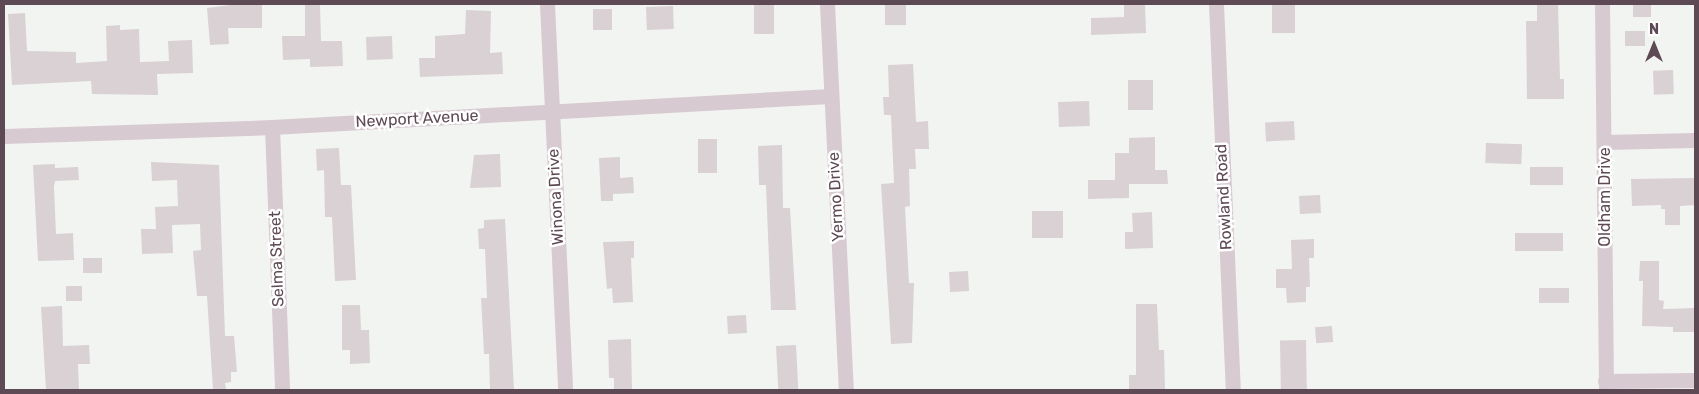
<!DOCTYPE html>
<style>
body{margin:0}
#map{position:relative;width:1699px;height:394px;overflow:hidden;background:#f2f4f2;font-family:Rubik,sans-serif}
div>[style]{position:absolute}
.building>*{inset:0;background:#d9d1d4;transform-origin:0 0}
.minor>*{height:15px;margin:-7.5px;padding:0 7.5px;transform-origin:7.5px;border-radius:7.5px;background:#d8cad1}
span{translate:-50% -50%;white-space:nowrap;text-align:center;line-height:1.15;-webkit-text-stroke:5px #fff;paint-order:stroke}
.street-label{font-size:16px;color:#5e4a55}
.frame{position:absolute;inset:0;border:5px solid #5e4a55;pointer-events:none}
.north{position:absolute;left:1629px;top:20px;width:50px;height:50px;-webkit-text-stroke:4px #fff;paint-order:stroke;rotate:0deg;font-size:14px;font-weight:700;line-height:20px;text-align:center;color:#5e4a55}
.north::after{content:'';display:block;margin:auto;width:18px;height:22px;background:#5e4a55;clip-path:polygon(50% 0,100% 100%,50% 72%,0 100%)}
</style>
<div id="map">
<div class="building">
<div style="clip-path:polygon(239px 4px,262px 5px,262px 28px,228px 28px,229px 44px,210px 45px,207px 8px)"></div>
<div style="left:754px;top:4px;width:20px;height:30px"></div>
<div style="left:885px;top:4px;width:21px;height:21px"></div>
<div style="clip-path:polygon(1124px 4px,1145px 4px,1146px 33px,1091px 35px,1091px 18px,1124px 17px)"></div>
<div style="left:1272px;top:4px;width:23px;height:29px"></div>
<div style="clip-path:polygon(1537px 4px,1558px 4px,1560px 79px,1564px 79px,1564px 99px,1527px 99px,1526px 21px,1537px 21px)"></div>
<div style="left:1633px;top:4px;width:18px;height:13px"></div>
<div style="clip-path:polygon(305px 5px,320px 5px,321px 41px,342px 41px,343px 66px,310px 67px,310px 59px,283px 60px,282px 36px,305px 36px)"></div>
<div style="left:673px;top:6px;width:23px;height:27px;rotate:88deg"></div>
<div style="left:593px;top:9px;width:19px;height:21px"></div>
<div style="clip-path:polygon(466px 10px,491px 11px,490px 53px,502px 52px,503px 74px,420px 77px,419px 58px,435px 58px,435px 36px,465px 34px)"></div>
<div style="clip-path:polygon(25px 13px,27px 51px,76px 52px,76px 63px,107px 61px,106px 26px,120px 25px,120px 30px,139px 29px,140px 62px,169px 61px,168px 41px,192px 40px,193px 73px,157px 74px,158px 95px,92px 94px,91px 81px,12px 85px,8px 14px)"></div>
<div style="left:1625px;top:31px;width:20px;height:15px"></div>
<div style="left:392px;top:36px;width:23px;height:26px;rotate:88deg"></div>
<div style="clip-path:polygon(913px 64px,916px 122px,928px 121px,929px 149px,915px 149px,916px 169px,909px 169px,910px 206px,905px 207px,909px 283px,914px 283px,912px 343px,891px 344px,881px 184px,894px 183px,891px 115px,884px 115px,883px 97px,889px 97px,888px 65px)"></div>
<div style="left:1673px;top:70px;width:24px;height:20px;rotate:88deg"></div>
<div style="left:1128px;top:80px;width:25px;height:30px"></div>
<div style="left:1089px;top:101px;width:25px;height:31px;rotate:88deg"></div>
<div style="left:1294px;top:121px;width:19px;height:29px;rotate:87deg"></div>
<div style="clip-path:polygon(1155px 137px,1155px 170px,1167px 170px,1168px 184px,1129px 184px,1129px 198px,1088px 199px,1088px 180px,1115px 180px,1115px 153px,1129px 153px,1129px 138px)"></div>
<div style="left:698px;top:139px;width:19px;height:34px"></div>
<div style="left:1486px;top:143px;width:36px;height:20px;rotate:2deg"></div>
<div style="clip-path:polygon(782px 145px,783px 208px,790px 208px,796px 310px,771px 310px,766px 185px,759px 185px,758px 146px)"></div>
<div style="clip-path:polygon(339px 148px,341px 185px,351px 185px,356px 280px,335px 281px,332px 217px,325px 217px,324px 170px,317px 171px,316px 149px)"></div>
<div style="clip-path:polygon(500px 154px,501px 187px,470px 188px,474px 155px)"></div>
<div style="clip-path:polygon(620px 157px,620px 178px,633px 177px,634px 193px,613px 194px,613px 201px,601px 201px,599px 158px)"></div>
<div style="clip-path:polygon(151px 162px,219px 165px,225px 336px,234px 336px,237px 372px,231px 372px,231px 382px,225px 383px,226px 390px,213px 390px,207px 296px,197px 296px,193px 251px,201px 250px,200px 224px,172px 225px,173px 253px,142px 254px,141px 229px,156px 229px,155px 207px,178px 206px,177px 180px,152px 181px)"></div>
<div style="clip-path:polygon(55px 164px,55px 168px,78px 167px,79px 180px,55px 181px,54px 187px,56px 234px,73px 233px,74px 260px,38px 261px,33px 165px)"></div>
<div style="left:1563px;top:167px;width:18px;height:33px;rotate:90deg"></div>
<div style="clip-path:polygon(1695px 178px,1695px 205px,1680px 206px,1680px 225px,1665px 225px,1665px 209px,1661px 209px,1661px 205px,1632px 206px,1631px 179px)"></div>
<div style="left:1320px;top:195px;width:18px;height:21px;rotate:87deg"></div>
<div style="left:1063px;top:211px;width:27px;height:31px;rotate:90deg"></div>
<div style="clip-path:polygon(1152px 212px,1153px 248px,1125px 249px,1125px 232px,1133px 232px,1132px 213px)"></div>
<div style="clip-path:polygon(505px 219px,514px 390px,490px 390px,489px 354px,484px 354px,482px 316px,481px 298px,487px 298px,485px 249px,479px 249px,478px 229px,484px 228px,484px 220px)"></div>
<div style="left:1515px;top:233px;width:48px;height:18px"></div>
<div style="clip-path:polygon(1314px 239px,1314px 258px,1309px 258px,1310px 287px,1306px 287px,1306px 302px,1287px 303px,1286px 288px,1276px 288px,1276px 269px,1292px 269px,1291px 240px)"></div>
<div style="clip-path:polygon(634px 241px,634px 258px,631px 258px,633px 302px,613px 303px,612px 288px,607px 289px,603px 242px)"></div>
<div style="left:102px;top:258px;width:15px;height:19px;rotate:90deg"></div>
<div style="clip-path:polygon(1640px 261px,1659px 261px,1659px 300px,1664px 301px,1663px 309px,1695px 308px,1695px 332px,1673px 332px,1673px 327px,1642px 326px,1643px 281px,1639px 281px)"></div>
<div style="left:968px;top:271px;width:20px;height:19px;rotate:87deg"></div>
<div style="left:66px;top:286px;width:16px;height:15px"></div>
<div style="left:1539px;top:288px;width:30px;height:15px"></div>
<div style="clip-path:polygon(1136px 304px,1157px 304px,1159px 350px,1164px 350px,1165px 390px,1129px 390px,1129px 375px,1136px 375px)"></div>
<div style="clip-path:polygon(342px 305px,360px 305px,361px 330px,369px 330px,370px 363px,350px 364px,350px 350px,342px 350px)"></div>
<div style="clip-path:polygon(62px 306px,63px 346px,89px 345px,90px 364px,78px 364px,79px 390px,46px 390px,41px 307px)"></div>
<div style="left:746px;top:315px;width:18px;height:19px;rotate:87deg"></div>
<div style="left:1332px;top:326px;width:16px;height:17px;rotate:86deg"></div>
<div style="clip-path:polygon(631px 339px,632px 390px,614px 390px,614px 378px,609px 378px,608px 340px)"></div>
<div style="left:1306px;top:340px;width:50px;height:26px;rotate:89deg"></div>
<div style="left:796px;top:345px;width:45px;height:20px;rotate:87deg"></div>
</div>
<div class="minor">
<div style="left:547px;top:4px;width:386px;rotate:87.3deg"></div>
<div style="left:827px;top:4px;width:386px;rotate:87.2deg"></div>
<div style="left:1216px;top:4px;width:386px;rotate:87.5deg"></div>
<div style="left:1602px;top:4px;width:386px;rotate:89.4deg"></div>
<div style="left:272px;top:127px;width:263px;rotate:87.8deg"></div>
<div style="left:4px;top:136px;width:268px;rotate:-1.9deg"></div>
<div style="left:272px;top:127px;width:559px;rotate:-3.18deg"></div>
<div style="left:1604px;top:142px;width:91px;rotate:-1.3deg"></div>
<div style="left:1605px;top:381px;width:90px;rotate:-0.6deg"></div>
</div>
<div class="street-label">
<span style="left:417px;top:119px;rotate:-3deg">Newport Avenue</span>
<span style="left:556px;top:197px;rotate:-93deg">Winona Drive</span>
<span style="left:836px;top:197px;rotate:-93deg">Yermo Drive</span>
<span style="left:1224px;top:197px;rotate:-93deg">Rowland Road</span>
<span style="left:1605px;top:197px;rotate:-90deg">Oldham Drive</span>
<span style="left:277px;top:259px;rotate:-92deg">Selma Street</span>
</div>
<div class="frame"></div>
<div class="north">N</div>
</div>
